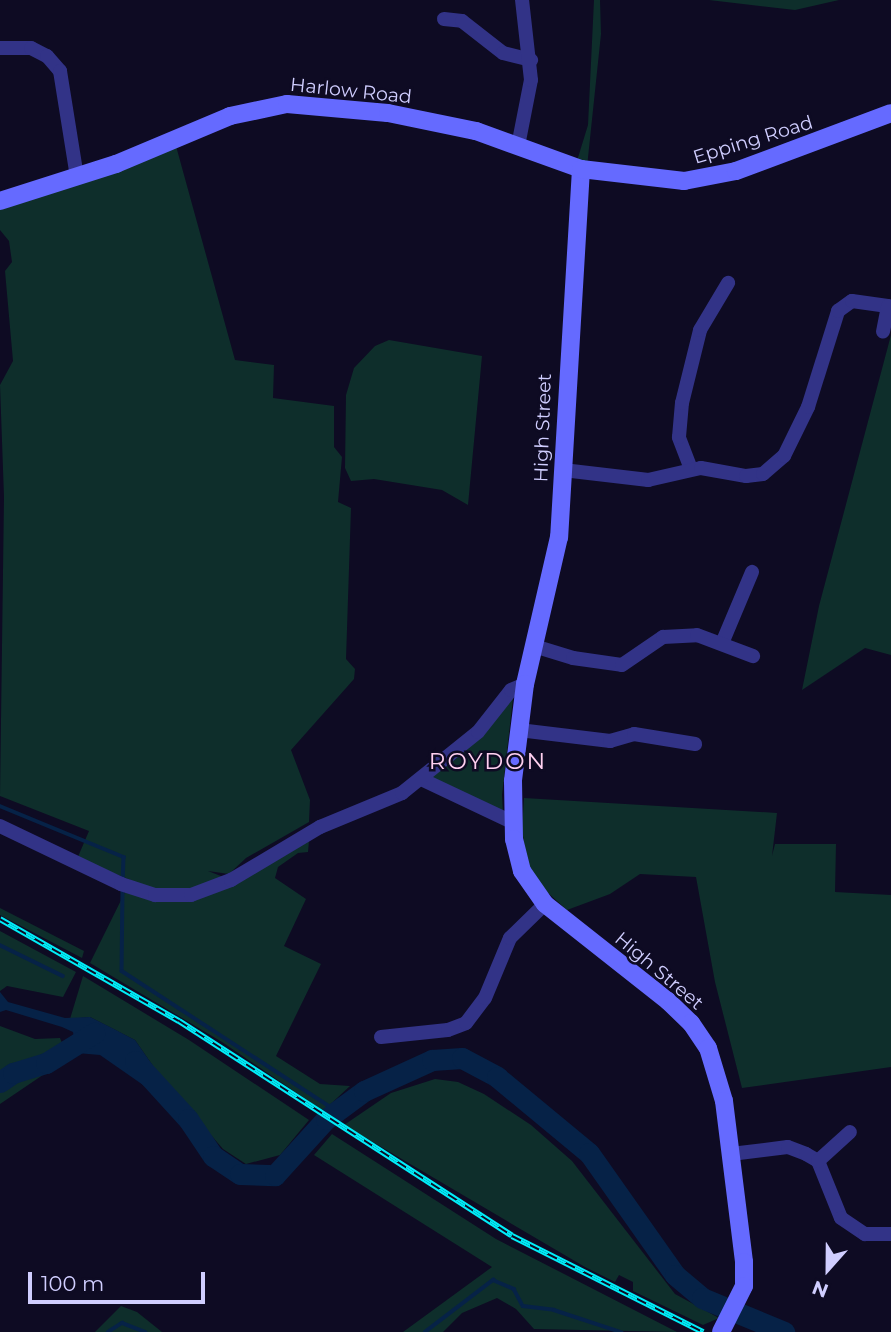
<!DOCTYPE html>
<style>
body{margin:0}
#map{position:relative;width:891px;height:1332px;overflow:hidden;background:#0e0b23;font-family:Montserrat,sans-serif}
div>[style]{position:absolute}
.green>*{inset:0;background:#0e2e2b}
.water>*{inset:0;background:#062247}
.stream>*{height:3.5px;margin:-1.75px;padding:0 1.75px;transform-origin:1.75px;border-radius:1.75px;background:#062247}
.river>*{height:21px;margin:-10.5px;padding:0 10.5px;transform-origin:10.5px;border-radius:10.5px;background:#062247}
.street>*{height:14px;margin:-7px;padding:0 7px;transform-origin:7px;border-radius:7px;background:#323387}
.secondary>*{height:18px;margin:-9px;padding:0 9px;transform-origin:9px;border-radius:9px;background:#656aff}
.rail>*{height:6px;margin-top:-3px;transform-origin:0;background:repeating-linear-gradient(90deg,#0e0b23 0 10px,#00eef9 0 20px);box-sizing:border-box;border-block:2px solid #00eef9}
span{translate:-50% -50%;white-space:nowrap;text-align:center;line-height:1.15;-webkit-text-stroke:5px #0e0b23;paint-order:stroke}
.street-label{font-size:19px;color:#d0ceff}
.quarter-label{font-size:23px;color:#ffd0f0;letter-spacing:2px}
.north{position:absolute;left:793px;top:1234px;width:70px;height:70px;-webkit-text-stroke:5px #0e0b23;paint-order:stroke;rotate:201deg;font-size:19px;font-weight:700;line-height:28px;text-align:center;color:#d0ceff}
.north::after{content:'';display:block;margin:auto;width:24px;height:32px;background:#d0ceff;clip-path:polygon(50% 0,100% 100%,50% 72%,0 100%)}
.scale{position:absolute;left:28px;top:1272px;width:177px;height:32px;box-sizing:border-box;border:4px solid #d0ceff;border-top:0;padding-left:9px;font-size:21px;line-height:24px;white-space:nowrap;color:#d0ceff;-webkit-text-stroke:5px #0e0b23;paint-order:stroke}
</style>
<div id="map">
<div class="green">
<div style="clip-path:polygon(594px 0,600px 0,601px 34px,587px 167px,576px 164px,588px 125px)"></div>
<div style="clip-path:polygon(709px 0,839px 0,795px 10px)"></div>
<div style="clip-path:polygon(176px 146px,235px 360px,274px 365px,273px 398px,334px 406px,334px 447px,342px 457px,338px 502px,351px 508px,346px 659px,355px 669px,354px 679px,291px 750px,310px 800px,309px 822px,246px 858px,229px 874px,208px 871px,231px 880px,310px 830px,308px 852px,298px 853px,278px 867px,275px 878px,306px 899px,284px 946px,321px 964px,276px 1056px,320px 1084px,350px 1086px,323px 1111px,222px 1042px,90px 963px,131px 880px,77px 859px,89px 831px,0 796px,4px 497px,0 385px,13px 361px,5px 271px,12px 262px,9px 241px,0 230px,0 203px)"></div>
<div style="clip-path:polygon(891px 335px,891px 655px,865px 648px,802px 690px,819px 606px)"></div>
<div style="clip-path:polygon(389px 340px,482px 356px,468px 505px,442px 490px,374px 479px,351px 481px,345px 468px,346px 395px,354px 368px,375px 346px)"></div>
<div style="clip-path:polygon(513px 698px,502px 795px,503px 813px,434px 781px,432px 774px)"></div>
<div style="clip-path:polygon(524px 798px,777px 813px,772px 856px,775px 844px,836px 844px,835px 892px,891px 895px,891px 1067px,742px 1088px,715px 982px,696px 877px,640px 874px,610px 894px,567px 910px,537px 883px,527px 863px,522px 829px)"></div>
<div style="clip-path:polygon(0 908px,84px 951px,82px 958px,0 915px)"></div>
<div style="clip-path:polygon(0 931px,76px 972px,63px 997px,7px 986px,0 991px)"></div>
<div style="clip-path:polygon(83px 976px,189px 1040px,309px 1120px,280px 1155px,246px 1164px,223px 1149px,160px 1076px,135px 1040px,90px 1017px,70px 1019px)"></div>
<div style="clip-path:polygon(0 1026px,35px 1039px,60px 1038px,68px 1058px,0 1104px)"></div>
<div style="clip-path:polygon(435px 1079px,458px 1082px,484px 1094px,531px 1125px,572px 1161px,675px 1294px,719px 1318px,703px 1325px,633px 1291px,633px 1282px,619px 1275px,615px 1282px,585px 1267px,344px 1125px,391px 1093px)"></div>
<div style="clip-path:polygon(332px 1134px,496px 1239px,677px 1332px,534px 1329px,516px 1309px,497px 1298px,462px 1313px,443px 1332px,403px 1332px,492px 1267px,314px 1155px)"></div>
<div style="clip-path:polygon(121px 1306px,137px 1312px,162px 1332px,95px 1332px)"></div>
</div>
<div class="water">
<div style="clip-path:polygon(0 992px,8px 1002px,65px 1018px,90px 1017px,110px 1027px,135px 1040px,160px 1076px,146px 1087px,100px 1055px,77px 1053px,73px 1032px,62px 1027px,6px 1010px,0 1012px)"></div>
</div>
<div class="stream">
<div style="left:0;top:806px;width:134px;rotate:22.4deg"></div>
<div style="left:124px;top:857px;width:25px;rotate:92deg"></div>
<div style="left:123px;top:890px;width:81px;rotate:90.7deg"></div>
<div style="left:122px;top:971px;width:257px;rotate:33.1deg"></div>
<div style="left:0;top:945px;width:70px;rotate:26.2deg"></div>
<div style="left:108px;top:1332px;width:17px;rotate:-33deg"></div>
<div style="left:122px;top:1323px;width:25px;rotate:21deg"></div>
<div style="left:425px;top:1332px;width:86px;rotate:-37.4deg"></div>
<div style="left:493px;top:1280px;width:23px;rotate:23deg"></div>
<div style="left:514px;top:1289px;width:19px;rotate:62deg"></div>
<div style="left:523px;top:1306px;width:31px;rotate:7deg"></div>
<div style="left:554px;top:1310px;width:71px;rotate:18.2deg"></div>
</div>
<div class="river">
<div style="left:135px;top:1061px;width:79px;rotate:47.6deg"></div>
<div style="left:188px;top:1119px;width:45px;rotate:56deg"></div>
<div style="left:213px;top:1156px;width:32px;rotate:34deg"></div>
<div style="left:240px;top:1174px;width:35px;rotate:2deg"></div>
<div style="left:275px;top:1175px;width:76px;rotate:-47.7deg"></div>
<div style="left:326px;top:1119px;width:47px;rotate:-36.4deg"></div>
<div style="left:364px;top:1091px;width:75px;rotate:-24.5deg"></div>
<div style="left:432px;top:1060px;width:30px;rotate:-4deg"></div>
<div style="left:462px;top:1058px;width:40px;rotate:28deg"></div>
<div style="left:497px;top:1077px;width:119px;rotate:39.6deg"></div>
<div style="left:589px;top:1153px;width:149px;rotate:54.8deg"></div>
<div style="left:675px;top:1275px;width:35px;rotate:40deg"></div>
<div style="left:702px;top:1298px;width:89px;rotate:22.5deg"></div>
<div style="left:0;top:1082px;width:16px;rotate:-35deg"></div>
<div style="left:13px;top:1073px;width:34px;rotate:-17deg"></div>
<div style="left:46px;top:1063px;width:57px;rotate:-32deg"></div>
</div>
<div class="street">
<div style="left:444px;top:19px;width:18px;rotate:6deg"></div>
<div style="left:462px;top:21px;width:52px;rotate:38deg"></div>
<div style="left:503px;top:53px;width:29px;rotate:14deg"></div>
<div style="left:0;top:48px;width:31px"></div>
<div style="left:31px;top:48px;width:18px;rotate:27deg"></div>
<div style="left:47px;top:56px;width:20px;rotate:49deg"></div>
<div style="left:60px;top:71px;width:107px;rotate:80.9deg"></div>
<div style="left:518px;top:146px;width:67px;rotate:-78.9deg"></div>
<div style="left:531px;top:80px;width:81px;rotate:-96.4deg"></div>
<div style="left:691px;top:469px;width:34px;rotate:-111deg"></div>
<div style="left:679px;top:437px;width:34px;rotate:-85deg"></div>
<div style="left:682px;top:403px;width:75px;rotate:-76.1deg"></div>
<div style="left:700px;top:330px;width:55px;rotate:-59.2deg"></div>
<div style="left:563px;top:470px;width:86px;rotate:6.7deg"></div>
<div style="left:648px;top:480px;width:54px;rotate:-12.8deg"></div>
<div style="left:701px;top:468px;width:46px;rotate:10.1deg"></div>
<div style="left:746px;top:476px;width:17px;rotate:-7deg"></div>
<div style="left:763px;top:474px;width:28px;rotate:-41deg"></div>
<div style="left:784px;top:456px;width:55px;rotate:-63.9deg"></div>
<div style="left:808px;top:407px;width:101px;rotate:-72.6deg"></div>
<div style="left:838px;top:311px;width:17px;rotate:-36deg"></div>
<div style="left:852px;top:301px;width:36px;rotate:8deg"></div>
<div style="left:888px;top:306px;width:26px;rotate:101deg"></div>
<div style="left:723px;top:641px;width:75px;rotate:-67.2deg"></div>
<div style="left:534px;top:646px;width:41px;rotate:17.1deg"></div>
<div style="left:573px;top:658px;width:49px;rotate:8.1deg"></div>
<div style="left:622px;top:665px;width:50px;rotate:-34.3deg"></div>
<div style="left:663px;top:637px;width:34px;rotate:-3deg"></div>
<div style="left:697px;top:635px;width:60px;rotate:20.6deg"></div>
<div style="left:519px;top:730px;width:92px;rotate:6.9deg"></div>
<div style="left:610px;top:741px;width:25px;rotate:-16deg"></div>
<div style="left:634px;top:734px;width:62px;rotate:9.3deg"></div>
<div style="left:421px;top:779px;width:101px;rotate:25.3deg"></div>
<div style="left:0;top:826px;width:134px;rotate:25.6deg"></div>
<div style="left:121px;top:884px;width:36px;rotate:18deg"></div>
<div style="left:155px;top:895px;width:36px"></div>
<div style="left:191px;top:895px;width:43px;rotate:-20.6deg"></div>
<div style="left:231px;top:880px;width:104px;rotate:-30.8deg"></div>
<div style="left:320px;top:827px;width:89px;rotate:-22.5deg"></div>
<div style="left:402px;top:793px;width:97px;rotate:-38.8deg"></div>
<div style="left:478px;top:732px;width:53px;rotate:-51.8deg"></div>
<div style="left:511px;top:690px;width:15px;rotate:-23deg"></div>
<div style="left:381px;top:1037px;width:67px;rotate:-6deg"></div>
<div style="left:448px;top:1030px;width:19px;rotate:-21deg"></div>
<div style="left:466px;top:1023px;width:31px;rotate:-53deg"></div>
<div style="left:485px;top:998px;width:65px;rotate:-67.4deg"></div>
<div style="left:510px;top:938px;width:49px;rotate:-44.2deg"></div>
<div style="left:731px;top:1154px;width:57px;rotate:-7deg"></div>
<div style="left:788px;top:1147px;width:19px;rotate:21deg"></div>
<div style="left:806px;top:1154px;width:14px;rotate:30deg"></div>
<div style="left:818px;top:1161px;width:61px;rotate:68deg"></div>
<div style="left:841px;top:1218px;width:29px;rotate:34deg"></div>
<div style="left:865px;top:1234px;width:26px"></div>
<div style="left:818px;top:1161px;width:43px;rotate:-42.2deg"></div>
</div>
<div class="secondary">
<div style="left:581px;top:169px;width:369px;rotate:93.4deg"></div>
<div style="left:559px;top:537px;width:151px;rotate:103deg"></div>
<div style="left:525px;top:684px;width:98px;rotate:97.1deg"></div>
<div style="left:513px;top:781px;width:58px;rotate:89deg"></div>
<div style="left:514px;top:839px;width:33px;rotate:76deg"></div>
<div style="left:522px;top:871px;width:40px;rotate:55.1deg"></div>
<div style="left:545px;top:904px;width:157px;rotate:38.3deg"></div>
<div style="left:668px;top:1001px;width:32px;rotate:44deg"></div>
<div style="left:691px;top:1023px;width:30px;rotate:56deg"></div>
<div style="left:708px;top:1048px;width:55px;rotate:73.2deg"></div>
<div style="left:724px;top:1101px;width:162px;rotate:82.9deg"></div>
<div style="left:744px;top:1262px;width:24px;rotate:90deg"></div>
<div style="left:744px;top:1286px;width:51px;rotate:116.6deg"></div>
<div style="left:0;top:201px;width:122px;rotate:-17.7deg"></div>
<div style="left:116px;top:164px;width:124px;rotate:-22.8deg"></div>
<div style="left:230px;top:116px;width:58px;rotate:-11.9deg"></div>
<div style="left:287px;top:104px;width:101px;rotate:5.1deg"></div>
<div style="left:388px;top:113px;width:90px;rotate:11.6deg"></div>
<div style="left:476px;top:131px;width:112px;rotate:19.9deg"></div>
<div style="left:581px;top:169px;width:104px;rotate:6.6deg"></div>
<div style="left:684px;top:181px;width:53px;rotate:-10.9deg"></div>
<div style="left:736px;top:171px;width:165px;rotate:-20.5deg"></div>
</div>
<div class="rail">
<div style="left:0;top:919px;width:206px;rotate:29.7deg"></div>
<div style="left:179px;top:1021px;width:396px;rotate:32.8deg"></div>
<div style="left:512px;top:1236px;width:214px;rotate:26.7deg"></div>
</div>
<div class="street-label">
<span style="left:351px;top:91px;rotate:6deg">Harlow Road</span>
<span style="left:753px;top:140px;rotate:-17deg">Epping Road</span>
<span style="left:543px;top:428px;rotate:-88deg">High Street</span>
<span style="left:659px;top:971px;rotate:40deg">High Street</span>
</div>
<div class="quarter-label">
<span style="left:488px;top:761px">ROYDON</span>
</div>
<div class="north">N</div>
<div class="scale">100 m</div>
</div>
